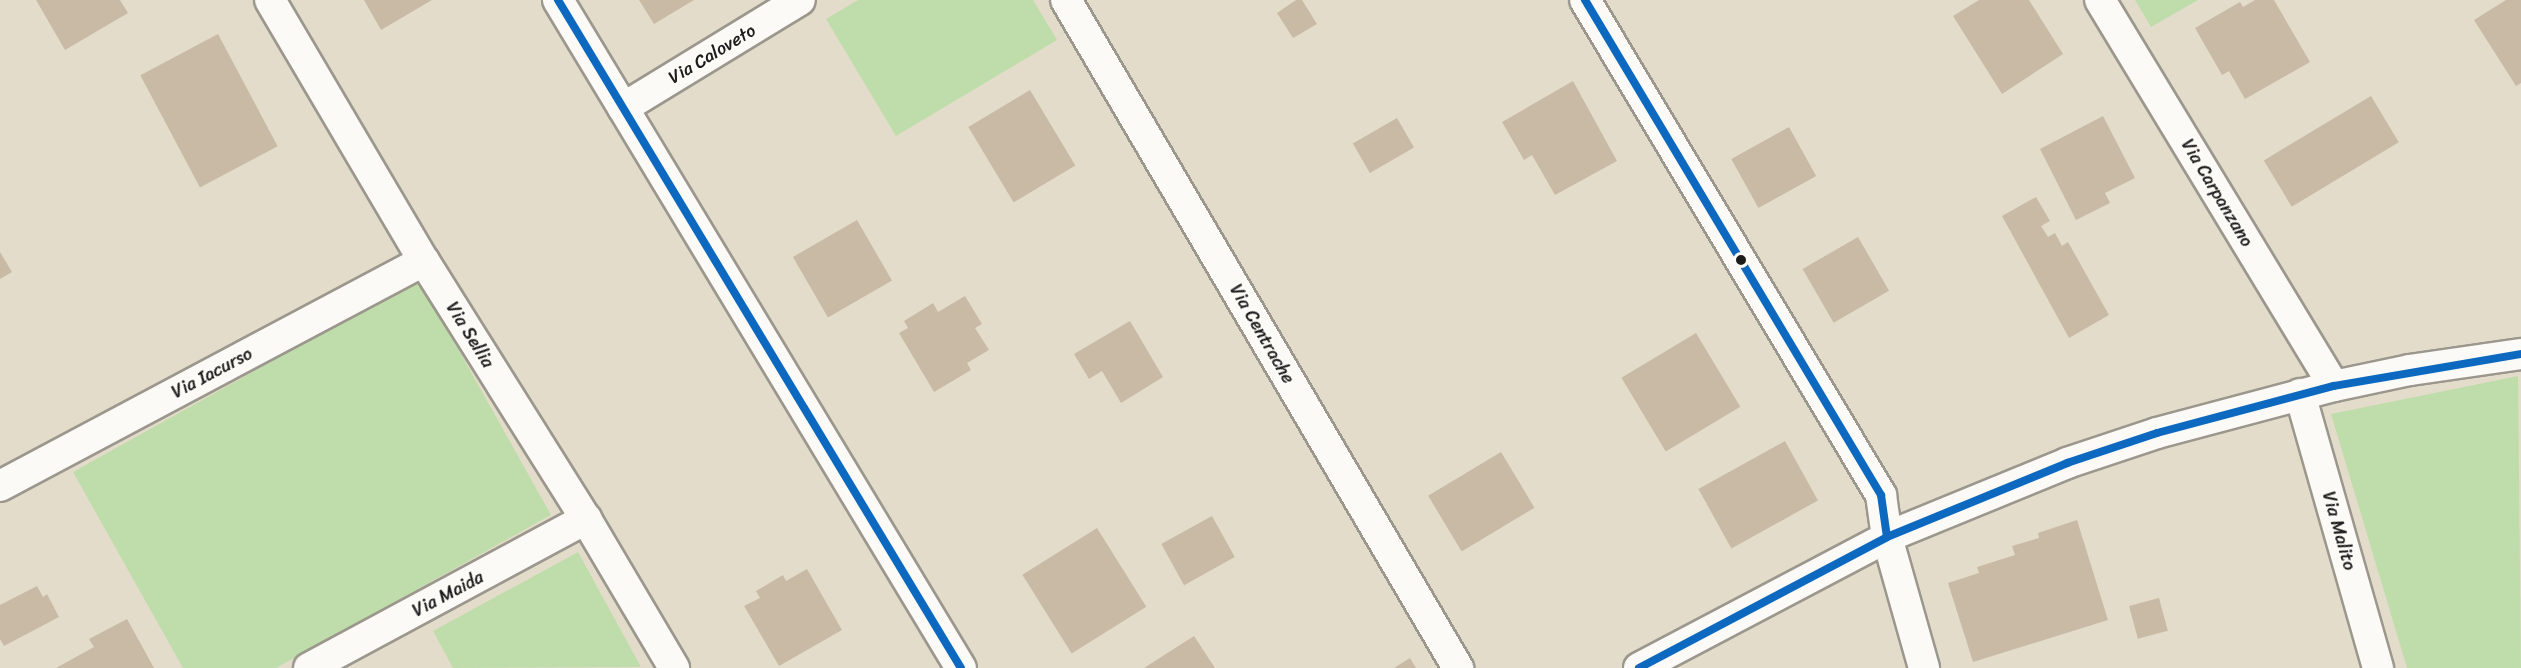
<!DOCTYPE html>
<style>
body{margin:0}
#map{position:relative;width:2521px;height:668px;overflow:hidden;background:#e4dcca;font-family:Sriracha,sans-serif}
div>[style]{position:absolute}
.green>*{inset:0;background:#bfddaa}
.building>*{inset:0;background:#c8baa5;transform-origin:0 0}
.roads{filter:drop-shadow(2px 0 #9b978d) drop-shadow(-2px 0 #9b978d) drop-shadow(0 2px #9b978d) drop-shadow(0 -2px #9b978d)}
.street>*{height:30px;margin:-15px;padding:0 15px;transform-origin:15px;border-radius:15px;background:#fbfaf7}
.bus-1>*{height:8px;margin:-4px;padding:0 4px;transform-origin:4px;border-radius:4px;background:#0c69bf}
.dots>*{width:16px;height:16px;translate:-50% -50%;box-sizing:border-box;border:3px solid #fdfcf7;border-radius:50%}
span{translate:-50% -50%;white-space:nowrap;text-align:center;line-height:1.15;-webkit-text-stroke:4.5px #fdfcf7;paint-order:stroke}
.street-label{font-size:18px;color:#1c1c1c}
</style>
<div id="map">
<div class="green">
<div style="clip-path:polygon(858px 0,1033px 0,1057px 40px,896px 136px,826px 19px)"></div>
<div style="clip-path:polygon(2135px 0,2198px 0,2151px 27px)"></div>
<div style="clip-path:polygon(419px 279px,551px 515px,276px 668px,183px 668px,73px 472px)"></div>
<div style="clip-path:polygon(2518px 376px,2521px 668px,2407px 668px,2331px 414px)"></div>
<div style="clip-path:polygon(578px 552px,641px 667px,453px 668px,433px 631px)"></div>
</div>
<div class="building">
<div style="clip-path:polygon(36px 0,120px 0,128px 13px,65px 50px)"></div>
<div style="clip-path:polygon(364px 0,432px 0,381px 30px)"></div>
<div style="clip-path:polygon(639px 0,694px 0,654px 24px)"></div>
<div style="clip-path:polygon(1296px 0,1302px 0,1317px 24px,1293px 38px,1277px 13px)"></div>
<div style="clip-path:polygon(1979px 0,2029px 0,2063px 54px,2002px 94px,1953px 16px)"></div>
<div style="clip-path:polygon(2255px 0,2274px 0,2310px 62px,2245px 99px,2229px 71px,2222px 75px,2195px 28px,2240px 2px,2243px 7px)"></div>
<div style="clip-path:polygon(2506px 0,2521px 0,2521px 83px,2516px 86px,2474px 20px)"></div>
<div style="left:218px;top:34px;width:127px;height:88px;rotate:62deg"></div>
<div style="clip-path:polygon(1573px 81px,1617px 161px,1555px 195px,1532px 155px,1524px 160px,1502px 122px)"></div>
<div style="left:1030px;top:90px;width:88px;height:72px;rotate:59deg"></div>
<div style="left:2371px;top:96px;width:54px;height:125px;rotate:59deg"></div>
<div style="clip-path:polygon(2103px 116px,2135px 178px,2105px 193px,2110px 203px,2076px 220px,2040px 149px)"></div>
<div style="left:1397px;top:118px;width:34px;height:51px;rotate:60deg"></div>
<div style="left:1789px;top:127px;width:56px;height:66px;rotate:61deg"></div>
<div style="clip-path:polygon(2036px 197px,2050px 221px,2041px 226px,2048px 237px,2055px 233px,2062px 246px,2068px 242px,2109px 315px,2069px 338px,2002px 216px)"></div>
<div style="left:857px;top:220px;width:70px;height:74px;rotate:60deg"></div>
<div style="left:1858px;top:237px;width:62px;height:64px;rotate:60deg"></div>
<div style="clip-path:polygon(0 252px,12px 272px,0 279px)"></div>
<div style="clip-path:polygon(965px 296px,982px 324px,975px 328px,989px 350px,967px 363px,971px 370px,934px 392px,899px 333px,908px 328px,904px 321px,933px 303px,938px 312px)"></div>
<div style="clip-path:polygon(1130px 321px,1163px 377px,1121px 403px,1102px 371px,1089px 379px,1074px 354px)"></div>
<div style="left:1696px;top:333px;width:86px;height:87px;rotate:59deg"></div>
<div style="left:1785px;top:441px;width:68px;height:99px;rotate:61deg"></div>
<div style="left:1501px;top:452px;width:65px;height:85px;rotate:59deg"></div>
<div style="left:1212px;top:516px;width:47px;height:58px;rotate:61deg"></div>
<div style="clip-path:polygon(2077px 520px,2108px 620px,1973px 662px,1948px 583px,1979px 573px,1977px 567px,2015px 555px,2012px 546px,2039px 538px,2038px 533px)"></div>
<div style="left:1097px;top:528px;width:93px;height:88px;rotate:58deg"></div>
<div style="clip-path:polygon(807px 569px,842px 630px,779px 666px,744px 606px,760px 598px,756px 591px,783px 575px,786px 581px)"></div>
<div style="clip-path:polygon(37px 586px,43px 597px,47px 594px,59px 617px,4px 646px,0 639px,0 605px)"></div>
<div style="left:2159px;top:598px;width:34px;height:31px;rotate:75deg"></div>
<div style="clip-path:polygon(127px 619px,154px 668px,56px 668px,94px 647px,89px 639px)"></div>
<div style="clip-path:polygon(1194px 636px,1215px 668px,1144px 668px)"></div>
<div style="clip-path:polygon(1410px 658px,1416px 668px,1394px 668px)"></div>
</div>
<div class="roads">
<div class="street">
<div style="left:270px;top:0;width:303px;rotate:59.5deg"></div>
<div style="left:424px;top:261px;width:305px;rotate:57.9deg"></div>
<div style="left:586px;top:519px;width:173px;rotate:59.4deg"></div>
<div style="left:558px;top:0;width:780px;rotate:58.9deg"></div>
<div style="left:1066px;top:0;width:775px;rotate:59.59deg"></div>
<div style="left:1585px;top:0;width:577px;rotate:59.12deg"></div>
<div style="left:1881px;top:495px;width:42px;rotate:81.9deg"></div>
<div style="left:1887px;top:537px;width:136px;rotate:74.2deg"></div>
<div style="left:2100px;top:0;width:451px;rotate:58.8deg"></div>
<div style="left:623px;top:108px;width:207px;rotate:-31.4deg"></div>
<div style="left:2300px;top:394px;width:285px;rotate:74.1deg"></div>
<div style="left:0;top:486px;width:480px;rotate:-28deg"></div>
<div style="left:309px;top:668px;width:315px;rotate:-28.3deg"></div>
<div style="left:1639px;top:668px;width:280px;rotate:-27.8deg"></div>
<div style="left:1887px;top:537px;width:195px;rotate:-22.3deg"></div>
<div style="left:2067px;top:463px;width:95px;rotate:-18.4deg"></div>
<div style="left:2157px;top:433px;width:183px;rotate:-14.9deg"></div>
<div style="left:2334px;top:386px;width:78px;rotate:-11.9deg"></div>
<div style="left:2410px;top:370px;width:112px;rotate:-8.2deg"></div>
</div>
</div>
<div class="bus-1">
<div style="left:558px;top:0;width:780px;rotate:58.9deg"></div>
<div style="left:1585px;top:0;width:577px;rotate:59.12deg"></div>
<div style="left:1881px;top:495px;width:42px;rotate:81.9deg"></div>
<div style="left:1639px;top:668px;width:280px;rotate:-27.8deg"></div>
<div style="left:1887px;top:537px;width:195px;rotate:-22.3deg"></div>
<div style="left:2067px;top:463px;width:95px;rotate:-18.4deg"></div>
<div style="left:2157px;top:433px;width:183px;rotate:-14.9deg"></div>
<div style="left:2334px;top:386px;width:190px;rotate:-9.7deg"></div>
</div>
<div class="dots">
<div style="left:1741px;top:260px;background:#1c1c1c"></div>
</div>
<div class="street-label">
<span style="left:712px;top:54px;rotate:-31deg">Via Caloveto</span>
<span style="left:2217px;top:193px;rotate:59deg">Via Carpanzano</span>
<span style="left:1262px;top:334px;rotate:60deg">Via Centrache</span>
<span style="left:470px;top:335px;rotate:58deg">Via Sellia</span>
<span style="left:212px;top:373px;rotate:-28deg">Via Iacurso</span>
<span style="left:2339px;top:531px;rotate:74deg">Via Malito</span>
<span style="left:448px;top:594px;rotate:-28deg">Via Maida</span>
</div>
</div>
